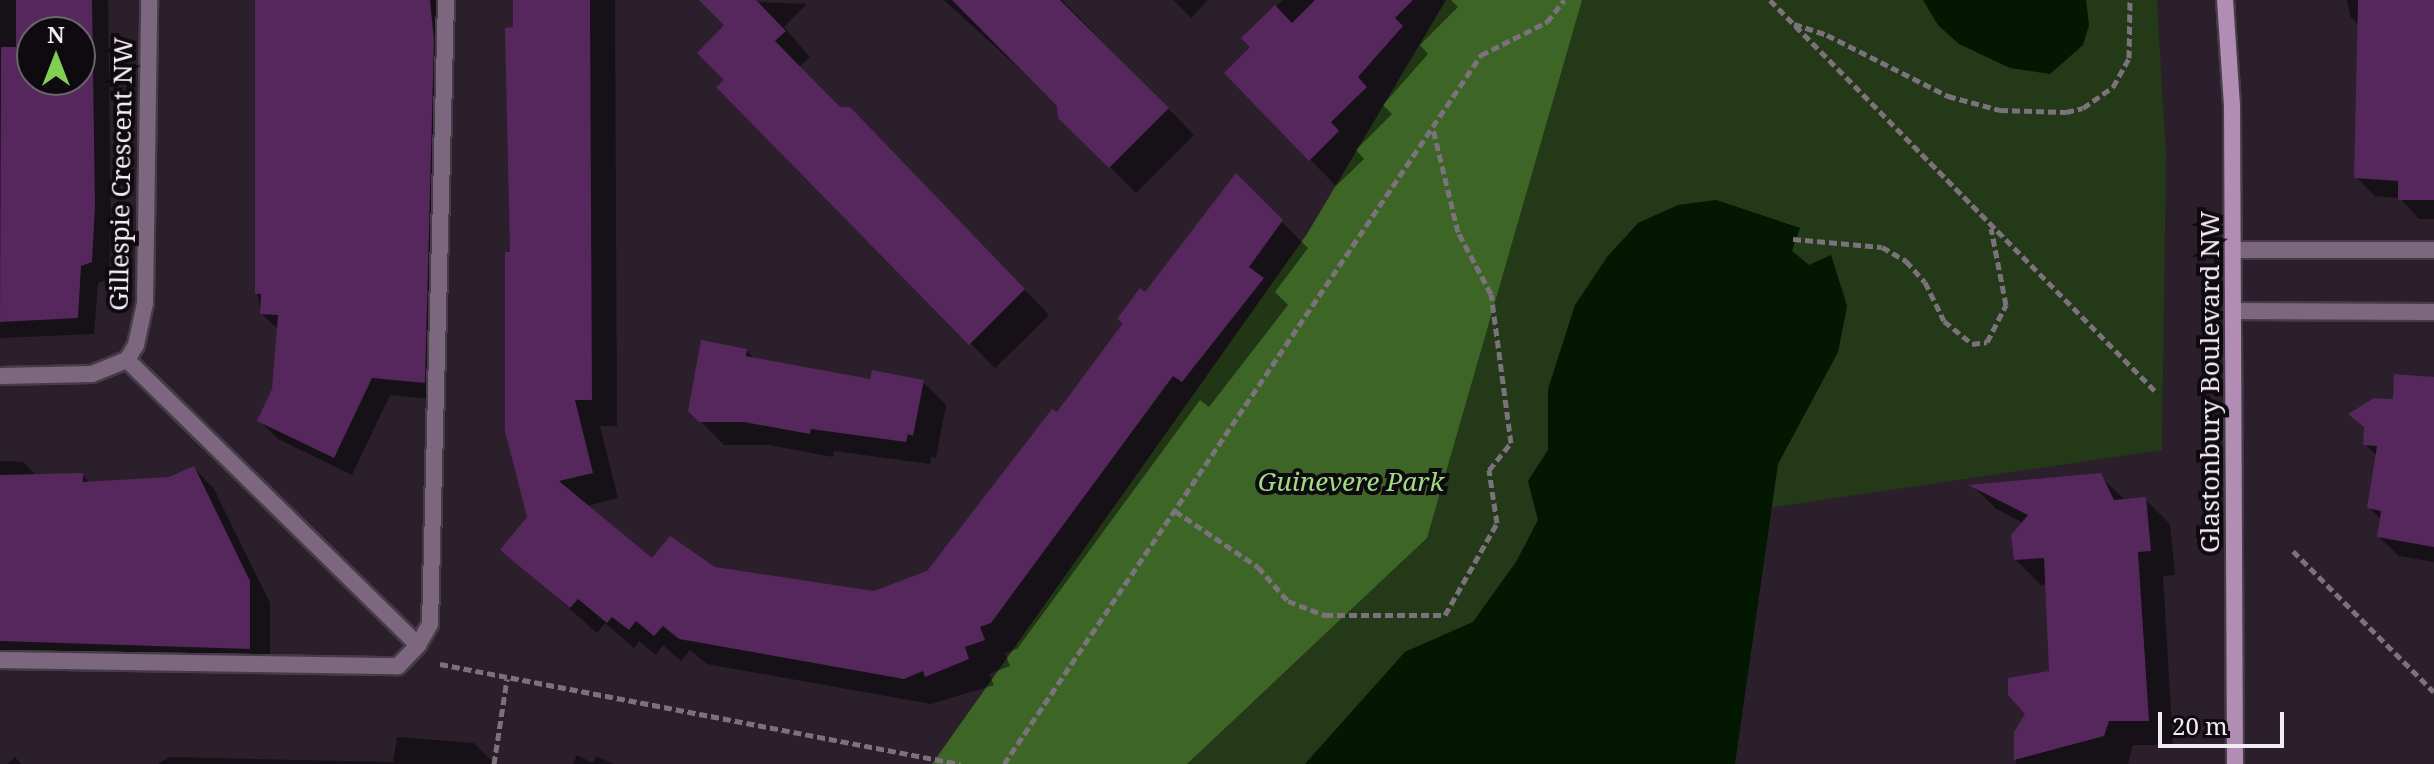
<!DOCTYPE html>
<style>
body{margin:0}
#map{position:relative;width:2434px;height:764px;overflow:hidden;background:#2a1f2b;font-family:"Noto Serif",serif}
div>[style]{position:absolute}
.green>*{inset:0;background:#233918}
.forest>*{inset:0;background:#3c6526}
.water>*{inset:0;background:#041700}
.shadow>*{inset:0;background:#0007}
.building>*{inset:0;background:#56275c}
.path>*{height:5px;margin-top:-2.5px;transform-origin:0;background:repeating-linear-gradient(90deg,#7b727c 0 8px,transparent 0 12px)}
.roads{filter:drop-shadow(2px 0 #463c47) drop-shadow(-2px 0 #463c47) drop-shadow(0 2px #463c47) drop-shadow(0 -2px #463c47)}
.lane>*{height:16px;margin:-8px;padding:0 8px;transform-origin:8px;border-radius:8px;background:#7d677f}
.street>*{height:16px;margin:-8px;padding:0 8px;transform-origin:8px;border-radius:8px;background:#7d677f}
.secondary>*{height:16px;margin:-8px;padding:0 8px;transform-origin:8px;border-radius:8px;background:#b18db4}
span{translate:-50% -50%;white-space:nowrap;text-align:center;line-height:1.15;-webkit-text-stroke:8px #0f0a10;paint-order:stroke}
.street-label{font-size:26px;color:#f4ecf4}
.park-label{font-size:26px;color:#9fdb82;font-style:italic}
.north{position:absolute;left:16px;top:16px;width:80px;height:80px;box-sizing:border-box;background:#0f0a10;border:2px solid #6b646b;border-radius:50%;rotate:0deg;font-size:22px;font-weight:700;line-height:32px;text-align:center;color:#f4ecf4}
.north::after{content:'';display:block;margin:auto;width:28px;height:36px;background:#7fd052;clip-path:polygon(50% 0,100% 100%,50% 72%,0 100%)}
.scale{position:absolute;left:2158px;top:712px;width:126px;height:36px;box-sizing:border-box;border:4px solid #f4ecf4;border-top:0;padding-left:10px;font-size:24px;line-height:28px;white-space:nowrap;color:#f4ecf4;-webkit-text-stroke:6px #0f0a10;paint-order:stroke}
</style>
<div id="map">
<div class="green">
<div style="clip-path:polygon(1446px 0,2157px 0,2166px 156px,2162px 450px,1768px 508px,1778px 464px,1838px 352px,1847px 306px,1831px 256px,1809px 265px,1792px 251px,1799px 228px,1716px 200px,1548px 389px,1548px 450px,1528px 481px,1538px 520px,1516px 562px,1473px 622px,1405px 652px,1305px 764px,932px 764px,1307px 234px)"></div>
</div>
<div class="forest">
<div style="clip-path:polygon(1446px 0,1582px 0,1427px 538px,1187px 764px,932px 764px,1307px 234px)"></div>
</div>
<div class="water">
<div style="clip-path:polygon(1923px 0,2086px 0,2089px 25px,2083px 45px,2050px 74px,2010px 68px,1959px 44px,1938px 25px)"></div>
<div style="clip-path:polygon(1716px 200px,1800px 228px,1792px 251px,1809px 265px,1831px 255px,1847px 306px,1838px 352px,1778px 464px,1735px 764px,1305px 764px,1405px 652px,1473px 622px,1516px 562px,1538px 520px,1528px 481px,1548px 450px,1548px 389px,1575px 305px,1607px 257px,1638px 223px,1678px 205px)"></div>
</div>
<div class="shadow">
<div style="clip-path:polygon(evenodd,0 0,108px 0,111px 224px,109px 279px,98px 283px,94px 334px,0 338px,0 0,32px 32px,80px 32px,80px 80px,32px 80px,32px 32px)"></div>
<div style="clip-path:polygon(255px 0,451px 0,442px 400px,390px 395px,352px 475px,278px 439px,260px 421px,274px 390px,279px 330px,262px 314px,257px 293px)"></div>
<div style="clip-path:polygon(515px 0,615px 0,617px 426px,600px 426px,618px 498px,586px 506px,652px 560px,874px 594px,928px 572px,1058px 415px,1236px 176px,1308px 248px,1275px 292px,1288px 305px,1209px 407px,1200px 400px,1017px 649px,1005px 653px,1010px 666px,989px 674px,994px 685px,931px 704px,707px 664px,690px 650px,681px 661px,663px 645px,656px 655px,639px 641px,634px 648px,605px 623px,597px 633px,503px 550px,529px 518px,512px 254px)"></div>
<div style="clip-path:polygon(702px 0,807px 4px,784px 27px,810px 57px,798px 68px,839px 109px,874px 134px,1049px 315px,995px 368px,719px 87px,727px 81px,727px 25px)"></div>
<div style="clip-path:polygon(944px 0,1062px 0,1194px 135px,1136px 193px,1060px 117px,1059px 105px)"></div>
<div style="clip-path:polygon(1173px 0,1208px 0,1191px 18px)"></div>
<div style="clip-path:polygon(1283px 0,1451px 0,1458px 7px,1420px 45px,1428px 54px,1383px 105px,1392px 114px,1356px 150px,1364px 159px,1336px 186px,1226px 74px,1253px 47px,1244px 38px)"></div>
<div style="clip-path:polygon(2347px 0,2434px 0,2434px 219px,2419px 219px,2400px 198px,2375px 196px,2356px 177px,2359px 26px,2350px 16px)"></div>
<div style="clip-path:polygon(746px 350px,755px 359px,872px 381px,923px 382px,946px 405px,936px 458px,931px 457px,930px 464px,834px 451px,833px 457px,769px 445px,724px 445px,690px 410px)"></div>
<div style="clip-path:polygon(2434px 377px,2434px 562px,2399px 556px,2379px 537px,2382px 521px,2369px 507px,2377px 456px,2365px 444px,2366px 429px,2351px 414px,2395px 402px)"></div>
<div style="clip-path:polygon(0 461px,23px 462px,37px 476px,82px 475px,91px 484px,170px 479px,194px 468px,214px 489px,270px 603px,270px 669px,0 663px)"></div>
<div style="clip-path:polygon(2100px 476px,2126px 501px,2145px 499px,2170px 524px,2175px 575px,2163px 576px,2173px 745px,2133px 745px,2128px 764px,2016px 764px,2016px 733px,2052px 673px,2047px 584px,2041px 585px,2016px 560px,2023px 523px,1996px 509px,1973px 486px)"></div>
<div style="clip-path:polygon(397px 737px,474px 743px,495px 764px,158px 764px,169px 757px,393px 762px)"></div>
<div style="clip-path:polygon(577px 755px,593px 763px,596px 756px,614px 764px,573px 764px)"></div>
<div style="clip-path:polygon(15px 757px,21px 764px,8px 764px)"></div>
</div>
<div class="building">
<div style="clip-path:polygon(evenodd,16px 0,92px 0,95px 206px,92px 262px,81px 266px,78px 318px,0 322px,1px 47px,16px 47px,16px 0,32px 32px,80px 32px,80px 80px,32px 80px,32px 32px)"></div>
<div style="clip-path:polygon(255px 0,430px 0,434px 40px,425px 383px,372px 378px,334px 458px,257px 421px,272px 389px,278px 315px,260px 314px,261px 294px,255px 294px)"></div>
<div style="clip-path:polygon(513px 0,590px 0,592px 400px,575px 400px,593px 473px,559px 481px,652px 558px,670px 536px,715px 567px,874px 591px,927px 571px,1052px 409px,1057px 412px,1123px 323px,1117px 319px,1140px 288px,1145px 292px,1236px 173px,1283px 220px,1249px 267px,1264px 278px,1182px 382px,1173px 376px,991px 623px,980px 627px,985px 640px,965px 647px,969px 659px,925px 677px,923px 671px,904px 679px,679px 639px,663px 626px,654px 636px,636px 621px,629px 630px,612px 617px,607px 623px,578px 599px,570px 608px,500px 550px,527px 517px,505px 431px,505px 252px,510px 252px,505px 28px,513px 27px)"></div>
<div style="clip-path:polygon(699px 0,756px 0,786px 31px,775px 41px,840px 107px,850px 107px,1025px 289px,969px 345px,716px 87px,724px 80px,697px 53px,724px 25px)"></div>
<div style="clip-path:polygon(952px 0,1060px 0,1169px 108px,1109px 168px,1058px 118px,1057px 106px)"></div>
<div style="clip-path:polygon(1315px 0,1413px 0,1395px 18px,1403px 26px,1358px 77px,1367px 87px,1331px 122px,1339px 131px,1309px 161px,1224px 73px,1250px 47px,1241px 38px,1275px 5px,1292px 23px)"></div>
<div style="clip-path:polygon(2358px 0,2434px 0,2434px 200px,2398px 200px,2398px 181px,2354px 178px)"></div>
<div style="clip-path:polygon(701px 340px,747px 349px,746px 356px,870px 379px,872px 370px,924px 380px,913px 436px,908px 434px,906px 442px,811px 429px,810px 434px,744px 422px,699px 422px,688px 411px)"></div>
<div style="clip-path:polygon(2394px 374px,2434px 377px,2434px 547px,2377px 537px,2381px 511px,2367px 508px,2377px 446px,2363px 445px,2364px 427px,2348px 414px,2374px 398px,2393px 399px)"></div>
<div style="clip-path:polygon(194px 466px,250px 581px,250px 649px,0 641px,0 475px,83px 473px,83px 482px,169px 477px)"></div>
<div style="clip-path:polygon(2101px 473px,2114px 500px,2146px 497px,2151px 551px,2138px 552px,2149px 721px,2109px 721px,2104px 736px,2014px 760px,2014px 732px,2025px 714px,2008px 695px,2008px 678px,2049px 671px,2044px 558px,2014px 560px,2011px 535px,2028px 515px,1968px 485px)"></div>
</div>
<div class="path">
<div style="left:1770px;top:0;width:552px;rotate:45.44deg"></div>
<div style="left:1794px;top:24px;width:35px;rotate:18deg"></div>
<div style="left:1827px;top:35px;width:136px;rotate:26.8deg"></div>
<div style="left:1948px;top:96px;width:54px;rotate:15.1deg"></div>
<div style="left:2000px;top:110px;width:66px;rotate:1.7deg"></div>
<div style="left:2066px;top:112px;width:17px;rotate:-13deg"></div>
<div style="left:2083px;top:108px;width:37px;rotate:-35deg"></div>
<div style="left:2113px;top:87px;width:33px;rotate:-61deg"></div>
<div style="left:2129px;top:58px;width:58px;rotate:-89deg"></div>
<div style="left:1793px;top:239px;width:89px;rotate:5.1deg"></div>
<div style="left:1882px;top:247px;width:28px;rotate:30deg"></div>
<div style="left:1906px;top:261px;width:28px;rotate:48deg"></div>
<div style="left:1925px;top:282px;width:43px;rotate:64deg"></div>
<div style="left:1944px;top:321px;width:36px;rotate:39deg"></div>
<div style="left:1972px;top:344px;width:15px;rotate:-8deg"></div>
<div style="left:1987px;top:342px;width:42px;rotate:-62.8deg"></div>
<div style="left:2006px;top:305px;width:78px;rotate:-101deg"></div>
<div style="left:1175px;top:511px;width:100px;rotate:34deg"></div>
<div style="left:1258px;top:567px;width:45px;rotate:48.6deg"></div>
<div style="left:1288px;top:601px;width:40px;rotate:21deg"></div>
<div style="left:1325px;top:615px;width:120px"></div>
<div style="left:1445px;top:615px;width:106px;rotate:-60.5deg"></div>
<div style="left:1497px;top:523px;width:54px;rotate:-98.6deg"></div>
<div style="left:1489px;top:470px;width:35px;rotate:-51deg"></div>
<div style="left:1511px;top:443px;width:150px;rotate:-97.6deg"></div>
<div style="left:1491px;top:294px;width:70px;rotate:-118deg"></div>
<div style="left:1458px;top:232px;width:106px;rotate:-103.6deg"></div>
<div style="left:2293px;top:551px;width:199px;rotate:45deg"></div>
<div style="left:440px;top:664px;width:530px;rotate:10.89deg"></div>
<div style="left:494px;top:764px;width:86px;rotate:-81.3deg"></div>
<div style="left:1004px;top:764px;width:855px;rotate:-56.07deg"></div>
<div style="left:1481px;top:55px;width:74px;rotate:-26.6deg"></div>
<div style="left:1547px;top:22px;width:28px;rotate:-52deg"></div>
</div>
<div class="roads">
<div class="lane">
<div style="left:127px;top:360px;width:407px;rotate:44.4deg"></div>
<div style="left:0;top:660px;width:398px;rotate:0.9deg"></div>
<div style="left:398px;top:666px;width:29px;rotate:-46deg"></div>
<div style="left:418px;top:645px;width:24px;rotate:-60deg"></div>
<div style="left:430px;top:624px;width:624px;rotate:-88.53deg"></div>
</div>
<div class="street">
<div style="left:2234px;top:250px;width:200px"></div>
<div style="left:2234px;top:311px;width:200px;rotate:0.3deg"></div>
<div style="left:0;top:376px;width:92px;rotate:-1.2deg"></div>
<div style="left:92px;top:374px;width:38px;rotate:-22deg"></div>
<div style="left:127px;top:360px;width:17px;rotate:-59deg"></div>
<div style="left:136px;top:345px;width:43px;rotate:-77.9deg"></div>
<div style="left:145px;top:303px;width:303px;rotate:-89.2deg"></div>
</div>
<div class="secondary">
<div style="left:2225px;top:0;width:106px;rotate:86.2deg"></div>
<div style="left:2232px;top:106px;width:658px;rotate:89.74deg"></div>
</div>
</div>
<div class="street-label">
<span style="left:121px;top:174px;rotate:-89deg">Gillespie Crescent NW</span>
<span style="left:2210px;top:382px;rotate:-90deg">Glastonbury Boulevard NW</span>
</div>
<div class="park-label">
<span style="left:1351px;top:482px">Guinevere Park</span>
</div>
<div class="north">N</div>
<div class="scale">20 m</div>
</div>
